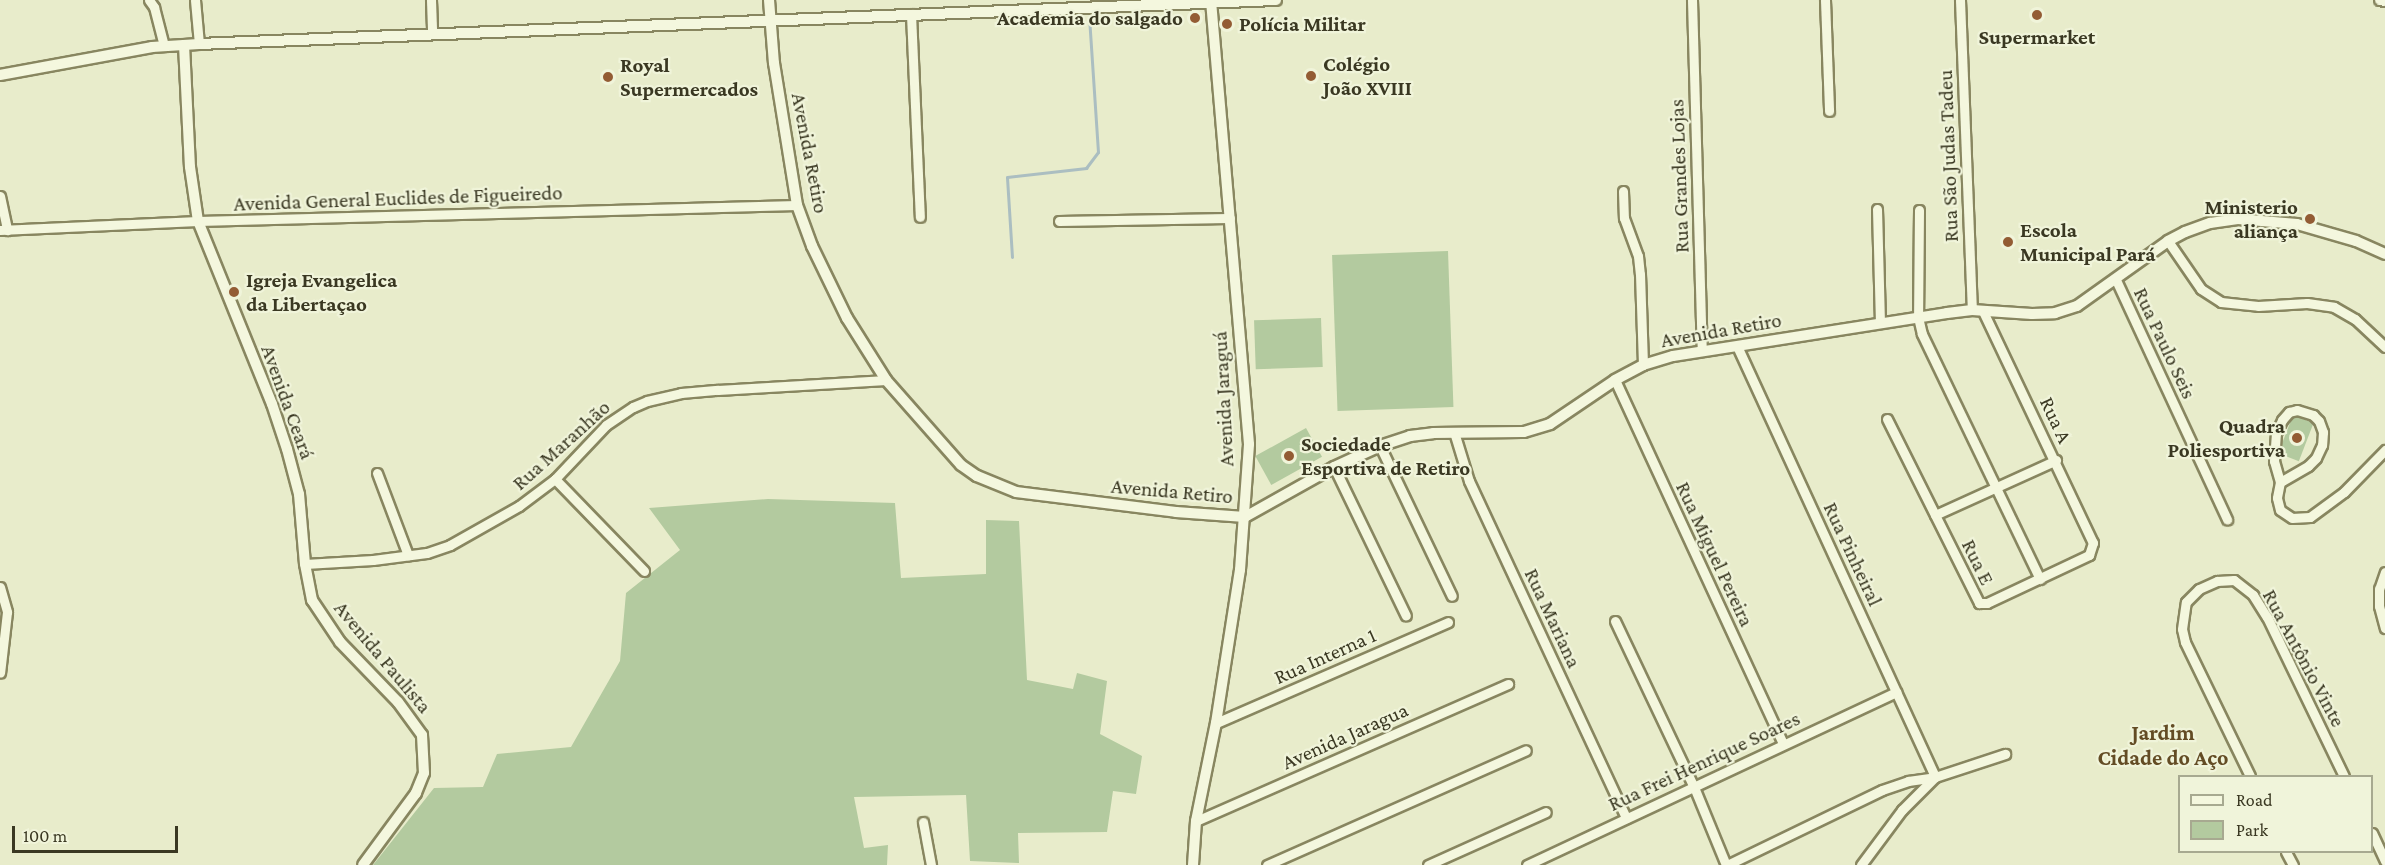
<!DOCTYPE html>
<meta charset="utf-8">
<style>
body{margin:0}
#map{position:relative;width:2385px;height:865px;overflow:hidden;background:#e8eccb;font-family:"Crimson Pro",serif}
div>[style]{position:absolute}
.green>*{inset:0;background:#b3ca9f;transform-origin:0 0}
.stream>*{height:3px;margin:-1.5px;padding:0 1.5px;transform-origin:1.5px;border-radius:1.5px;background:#abbec1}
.roads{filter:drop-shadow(2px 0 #888660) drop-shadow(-2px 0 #888660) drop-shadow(0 2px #888660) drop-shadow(0 -2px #888660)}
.minor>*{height:9px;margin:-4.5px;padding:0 4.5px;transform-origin:4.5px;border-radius:4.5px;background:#f4f7de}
.tertiary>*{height:10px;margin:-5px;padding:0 5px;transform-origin:5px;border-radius:5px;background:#f4f7de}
.dots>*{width:16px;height:16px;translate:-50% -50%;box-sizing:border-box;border:3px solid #f0f4da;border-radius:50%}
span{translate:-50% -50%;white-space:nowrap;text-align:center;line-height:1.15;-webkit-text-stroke:4.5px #f0f4da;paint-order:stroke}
.poi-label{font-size:21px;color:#3a3822;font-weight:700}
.right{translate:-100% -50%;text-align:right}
.left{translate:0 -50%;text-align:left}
.street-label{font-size:21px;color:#3a3822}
.neighbourhood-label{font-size:22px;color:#634c24;font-weight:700}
.legend{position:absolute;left:2178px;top:775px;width:195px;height:78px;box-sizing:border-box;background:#f0f4da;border:2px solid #a7a990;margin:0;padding:8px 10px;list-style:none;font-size:18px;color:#3a3822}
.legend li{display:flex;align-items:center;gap:12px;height:30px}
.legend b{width:30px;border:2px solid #a7a990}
.scale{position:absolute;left:12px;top:826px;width:166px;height:27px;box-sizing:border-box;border:3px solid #3a3822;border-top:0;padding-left:8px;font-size:18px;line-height:21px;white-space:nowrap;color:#3a3822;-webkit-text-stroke:4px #f0f4da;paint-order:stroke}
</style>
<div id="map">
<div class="green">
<div style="left:1448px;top:251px;width:156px;height:116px;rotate:88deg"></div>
<div style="left:1321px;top:318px;width:49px;height:67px;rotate:88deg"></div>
<div style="left:2293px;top:415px;width:22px;height:41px;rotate:21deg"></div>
<div style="left:1306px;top:428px;width:33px;height:58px;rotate:61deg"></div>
<div style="clip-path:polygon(768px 499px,895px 503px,901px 578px,986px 574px,986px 520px,1019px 521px,1027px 680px,1073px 689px,1077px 673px,1107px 681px,1100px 734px,1142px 756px,1136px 794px,1113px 791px,1107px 832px,1018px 833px,1019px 863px,970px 861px,966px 795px,854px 797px,864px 848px,888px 845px,887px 865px,373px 865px,434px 788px,483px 787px,497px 754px,571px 747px,620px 661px,626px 593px,680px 550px,649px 508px)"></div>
</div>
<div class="stream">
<div style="left:1012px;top:257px;width:80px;rotate:-93.6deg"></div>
<div style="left:1007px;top:177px;width:80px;rotate:-6.5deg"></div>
<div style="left:1086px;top:168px;width:20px;rotate:-53deg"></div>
<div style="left:1098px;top:152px;width:135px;rotate:-93.8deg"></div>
</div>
<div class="roads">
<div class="minor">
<div style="left:149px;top:0;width:9px;rotate:54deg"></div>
<div style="left:154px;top:7px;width:40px;rotate:75.6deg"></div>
<div style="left:195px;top:0;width:44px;rotate:84.8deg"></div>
<div style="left:431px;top:0;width:34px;rotate:88deg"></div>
<div style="left:1692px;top:0;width:351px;rotate:88.4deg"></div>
<div style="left:1825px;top:0;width:111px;rotate:87.9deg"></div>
<div style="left:1960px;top:0;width:310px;rotate:87.8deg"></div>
<div style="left:911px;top:14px;width:203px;rotate:87.5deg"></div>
<div style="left:1623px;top:191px;width:27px;rotate:88deg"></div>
<div style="left:1624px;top:218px;width:40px;rotate:69.8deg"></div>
<div style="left:1638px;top:256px;width:18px;rotate:84deg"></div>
<div style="left:1640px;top:274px;width:91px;rotate:88.1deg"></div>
<div style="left:0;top:196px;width:35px;rotate:78deg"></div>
<div style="left:1877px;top:209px;width:114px;rotate:88.5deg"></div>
<div style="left:1919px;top:210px;width:107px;rotate:90.5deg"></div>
<div style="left:1918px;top:317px;width:17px;rotate:77deg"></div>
<div style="left:1922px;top:334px;width:272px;rotate:64.3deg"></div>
<div style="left:1059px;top:221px;width:171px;rotate:-1deg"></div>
<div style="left:0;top:230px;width:198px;rotate:-2.6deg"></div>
<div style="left:198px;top:221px;width:599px;rotate:-1.53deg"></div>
<div style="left:2168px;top:241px;width:58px;rotate:55.5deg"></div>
<div style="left:2201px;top:289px;width:24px;rotate:33deg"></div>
<div style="left:2221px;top:302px;width:37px;rotate:6deg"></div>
<div style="left:2258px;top:306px;width:49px;rotate:-3.5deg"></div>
<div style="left:2307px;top:303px;width:27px;rotate:8deg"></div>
<div style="left:2334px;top:307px;width:24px;rotate:30deg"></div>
<div style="left:2355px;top:319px;width:41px;rotate:43deg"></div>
<div style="left:2116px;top:280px;width:264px;rotate:65.1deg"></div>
<div style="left:1737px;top:346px;width:474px;rotate:65.3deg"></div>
<div style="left:1615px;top:380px;width:400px;rotate:65.2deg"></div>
<div style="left:2297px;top:410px;width:17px;rotate:17deg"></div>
<div style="left:2313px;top:415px;width:8px;rotate:45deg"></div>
<div style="left:2319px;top:421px;width:12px;rotate:70deg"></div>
<div style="left:2323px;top:432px;width:13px;rotate:94deg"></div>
<div style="left:2322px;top:445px;width:14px;rotate:115deg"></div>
<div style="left:2316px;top:458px;width:11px;rotate:135deg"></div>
<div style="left:2308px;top:466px;width:32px;rotate:150deg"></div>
<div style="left:2280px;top:482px;width:22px;rotate:-106deg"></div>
<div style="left:2274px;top:461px;width:28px;rotate:-86deg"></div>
<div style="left:2276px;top:433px;width:14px;rotate:-65deg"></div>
<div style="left:2282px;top:420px;width:11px;rotate:-49deg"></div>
<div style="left:2289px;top:412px;width:8px;rotate:-14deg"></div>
<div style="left:1887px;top:419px;width:206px;rotate:63.4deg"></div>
<div style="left:1979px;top:603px;width:8px"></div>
<div style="left:1987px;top:603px;width:113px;rotate:-25.2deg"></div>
<div style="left:2089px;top:555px;width:13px;rotate:-72deg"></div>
<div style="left:2093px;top:543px;width:257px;rotate:-115.4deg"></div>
<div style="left:1454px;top:432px;width:51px;rotate:73deg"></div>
<div style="left:1469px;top:481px;width:372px;rotate:65deg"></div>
<div style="left:1380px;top:446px;width:166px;rotate:64.4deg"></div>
<div style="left:1334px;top:467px;width:165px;rotate:64.2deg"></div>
<div style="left:377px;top:473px;width:88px;rotate:69.3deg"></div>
<div style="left:555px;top:479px;width:128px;rotate:45.9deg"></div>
<div style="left:2280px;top:482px;width:16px;rotate:101deg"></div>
<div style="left:2277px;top:498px;width:12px;rotate:76deg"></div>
<div style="left:2280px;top:510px;width:14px;rotate:34deg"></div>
<div style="left:2292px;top:518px;width:18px;rotate:-3deg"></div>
<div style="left:2310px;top:517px;width:42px;rotate:-36.3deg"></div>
<div style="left:2344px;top:492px;width:59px;rotate:-45.7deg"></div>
<div style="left:1935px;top:515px;width:133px;rotate:-24.4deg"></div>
<div style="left:305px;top:564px;width:68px;rotate:-3.4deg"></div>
<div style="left:373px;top:560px;width:54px;rotate:-7.4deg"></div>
<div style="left:427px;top:553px;width:24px;rotate:-19deg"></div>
<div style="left:450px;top:545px;width:79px;rotate:-29.5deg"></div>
<div style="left:519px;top:506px;width:45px;rotate:-36.9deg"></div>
<div style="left:555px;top:479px;width:74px;rotate:-46.6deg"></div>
<div style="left:606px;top:425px;width:32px;rotate:-34deg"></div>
<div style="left:633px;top:407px;width:15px;rotate:-23deg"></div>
<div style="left:647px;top:401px;width:35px;rotate:-13deg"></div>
<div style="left:681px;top:393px;width:37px;rotate:-5deg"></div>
<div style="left:718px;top:390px;width:168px;rotate:-3.4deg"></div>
<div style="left:2385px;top:572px;width:18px;rotate:109deg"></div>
<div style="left:2379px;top:589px;width:17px;rotate:90deg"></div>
<div style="left:2379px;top:606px;width:23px;rotate:75deg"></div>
<div style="left:0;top:587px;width:26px;rotate:74deg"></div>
<div style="left:7px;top:612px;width:61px;rotate:96.5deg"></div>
<div style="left:1615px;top:621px;width:184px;rotate:64.6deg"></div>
<div style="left:1694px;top:787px;width:84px;rotate:67.7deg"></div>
<div style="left:1216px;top:723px;width:253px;rotate:-23.5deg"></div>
<div style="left:2250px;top:776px;width:149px;rotate:-115.9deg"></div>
<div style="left:2185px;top:642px;width:13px;rotate:-103deg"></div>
<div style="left:2182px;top:629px;width:27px;rotate:-82deg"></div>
<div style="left:2186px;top:602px;width:18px;rotate:-45deg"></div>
<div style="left:2199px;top:589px;width:20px;rotate:-24deg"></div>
<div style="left:2217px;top:581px;width:17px;rotate:-3deg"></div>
<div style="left:2234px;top:580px;width:24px;rotate:38deg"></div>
<div style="left:2253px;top:595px;width:26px;rotate:58deg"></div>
<div style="left:2267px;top:617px;width:177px;rotate:64.2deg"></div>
<div style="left:1196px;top:821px;width:341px;rotate:-23.7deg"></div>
<div style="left:923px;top:822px;width:44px;rotate:79.5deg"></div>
<div style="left:2372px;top:833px;width:31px;rotate:65deg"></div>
<div style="left:2286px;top:852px;width:15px;rotate:62deg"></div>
<div style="left:1267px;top:865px;width:283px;rotate:-23.9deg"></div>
<div style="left:1428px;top:865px;width:129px;rotate:-24.2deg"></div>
<div style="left:1527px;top:865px;width:408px;rotate:-25.1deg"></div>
<div style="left:1727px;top:865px;width:172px;rotate:-25.8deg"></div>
<div style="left:1882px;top:790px;width:28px;rotate:-19deg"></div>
<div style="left:1908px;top:781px;width:27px;rotate:-8deg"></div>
<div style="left:1935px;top:777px;width:74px;rotate:-18.2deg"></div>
<div style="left:1861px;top:865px;width:69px;rotate:-53.3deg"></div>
<div style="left:1902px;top:810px;width:47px;rotate:-45deg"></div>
</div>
<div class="tertiary">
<div style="left:769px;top:0;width:63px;rotate:85.5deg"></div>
<div style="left:774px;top:63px;width:144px;rotate:80.8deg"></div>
<div style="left:797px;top:205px;width:44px;rotate:69.9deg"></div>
<div style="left:812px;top:246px;width:80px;rotate:64.1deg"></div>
<div style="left:847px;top:318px;width:73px;rotate:57.8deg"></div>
<div style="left:886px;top:380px;width:113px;rotate:48.6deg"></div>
<div style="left:961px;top:465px;width:19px;rotate:35deg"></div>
<div style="left:977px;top:476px;width:42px;rotate:22.3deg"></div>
<div style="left:1016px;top:492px;width:161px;rotate:7.1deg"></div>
<div style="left:1176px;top:512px;width:69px;rotate:4.1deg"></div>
<div style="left:1245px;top:517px;width:102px;rotate:-29.3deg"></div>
<div style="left:1334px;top:467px;width:51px;rotate:-24.5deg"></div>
<div style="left:1380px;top:446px;width:32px;rotate:-18deg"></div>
<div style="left:1410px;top:436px;width:23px;rotate:-7deg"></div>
<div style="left:1433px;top:433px;width:91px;rotate:-0.6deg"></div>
<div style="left:1524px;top:432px;width:27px;rotate:-17deg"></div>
<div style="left:1550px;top:424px;width:78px;rotate:-34.1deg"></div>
<div style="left:1615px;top:380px;width:32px;rotate:-28deg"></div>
<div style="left:1643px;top:365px;width:31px;rotate:-17deg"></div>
<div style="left:1673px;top:356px;width:277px;rotate:-8.9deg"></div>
<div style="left:1947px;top:313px;width:25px;rotate:-7deg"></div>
<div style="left:1972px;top:310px;width:60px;rotate:3.8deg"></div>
<div style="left:2032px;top:314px;width:23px;rotate:-2deg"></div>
<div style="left:2055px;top:313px;width:23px;rotate:-18deg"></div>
<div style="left:2077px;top:306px;width:112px;rotate:-35.5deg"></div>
<div style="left:2168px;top:241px;width:19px;rotate:-28deg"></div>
<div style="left:2185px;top:232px;width:27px;rotate:-20deg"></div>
<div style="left:2210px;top:223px;width:28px;rotate:-8deg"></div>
<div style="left:2238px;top:219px;width:59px;rotate:4.8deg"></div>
<div style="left:2297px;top:224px;width:61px;rotate:16.1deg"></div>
<div style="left:2356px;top:241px;width:32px;rotate:24deg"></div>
<div style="left:2380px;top:0;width:5px;rotate:11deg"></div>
<div style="left:184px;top:45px;width:122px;rotate:87.2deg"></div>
<div style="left:190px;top:167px;width:55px;rotate:81.6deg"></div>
<div style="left:198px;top:221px;width:197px;rotate:68deg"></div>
<div style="left:272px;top:404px;width:47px;rotate:71.6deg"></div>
<div style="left:287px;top:449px;width:47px;rotate:75.1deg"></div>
<div style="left:299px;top:494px;width:70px;rotate:85.1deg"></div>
<div style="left:305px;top:564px;width:37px;rotate:79deg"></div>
<div style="left:312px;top:600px;width:50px;rotate:56.3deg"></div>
<div style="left:340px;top:642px;width:83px;rotate:46deg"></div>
<div style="left:398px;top:702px;width:41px;rotate:54deg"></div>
<div style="left:422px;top:735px;width:38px;rotate:87deg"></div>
<div style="left:424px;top:773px;width:22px;rotate:112deg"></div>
<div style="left:416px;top:793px;width:89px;rotate:126.4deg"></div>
<div style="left:0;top:75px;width:155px;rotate:-10.4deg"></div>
<div style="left:152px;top:47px;width:47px;rotate:-3.7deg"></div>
<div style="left:199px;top:44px;width:1078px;rotate:-2.34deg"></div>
<div style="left:1193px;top:865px;width:44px;rotate:-86.1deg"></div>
<div style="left:1196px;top:821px;width:100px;rotate:-78.5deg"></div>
<div style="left:1216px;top:723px;width:155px;rotate:-81.1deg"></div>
<div style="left:1240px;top:570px;width:126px;rotate:-85.9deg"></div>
<div style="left:1249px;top:444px;width:446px;rotate:-94.9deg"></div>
</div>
</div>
<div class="dots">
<div style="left:2037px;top:15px;background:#935c34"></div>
<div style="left:1195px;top:18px;background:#935c34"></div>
<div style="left:1227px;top:24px;background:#935c34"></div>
<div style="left:1311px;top:76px;background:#935c34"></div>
<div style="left:608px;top:77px;background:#935c34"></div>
<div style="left:2310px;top:219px;background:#935c34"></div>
<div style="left:2008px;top:242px;background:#935c34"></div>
<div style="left:234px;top:292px;background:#935c34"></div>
<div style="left:2297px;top:438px;background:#935c34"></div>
<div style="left:1289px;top:456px;background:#935c34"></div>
</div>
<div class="poi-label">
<span class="right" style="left:1183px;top:18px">Academia do salgado</span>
<span class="left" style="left:1239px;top:24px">Polícia Militar</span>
<span style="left:2037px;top:37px">Supermarket</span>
<span class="left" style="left:1323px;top:76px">Colégio<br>João XVIII</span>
<span class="left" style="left:620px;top:77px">Royal<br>Supermercados</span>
<span class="right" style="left:2298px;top:219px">Ministerio<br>aliança</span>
<span class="left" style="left:2020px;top:242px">Escola<br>Municipal Pará</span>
<span class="left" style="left:246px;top:292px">Igreja Evangelica<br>da Libertaçao</span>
<span class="right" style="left:2285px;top:438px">Quadra<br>Poliesportiva</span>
<span class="left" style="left:1301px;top:456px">Sociedade<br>Esportiva de Retiro</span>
</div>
<div class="street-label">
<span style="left:810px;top:153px;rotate:79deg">Avenida Retiro</span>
<span style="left:1948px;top:156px;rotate:-92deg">Rua São Judas Tadeu</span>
<span style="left:1679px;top:176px;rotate:-92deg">Rua Grandes Lojas</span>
<span style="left:398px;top:198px;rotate:-2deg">Avenida General Euclides de Figueiredo</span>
<span style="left:1721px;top:330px;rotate:-10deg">Avenida Retiro</span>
<span style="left:2165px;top:343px;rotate:65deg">Rua Paulo Seis</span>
<span style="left:1223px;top:399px;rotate:-93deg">Avenida Jaraguá</span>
<span style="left:288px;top:402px;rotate:70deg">Avenida Ceará</span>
<span style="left:2056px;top:420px;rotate:65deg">Rua A</span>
<span style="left:561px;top:445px;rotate:-42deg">Rua Maranhão</span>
<span style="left:1172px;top:491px;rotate:5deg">Avenida Retiro</span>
<span style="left:1715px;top:554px;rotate:65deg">Rua Miguel Pereira</span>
<span style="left:1853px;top:554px;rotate:65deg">Rua Pinheiral</span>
<span style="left:1978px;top:562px;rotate:64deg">Rua E</span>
<span style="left:1553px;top:618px;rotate:65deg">Rua Mariana</span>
<span style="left:1325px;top:656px;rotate:-24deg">Rua Interna 1</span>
<span style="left:383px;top:657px;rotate:50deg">Avenida Paulista</span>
<span style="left:2304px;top:658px;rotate:62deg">Rua Antônio Vinte</span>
<span style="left:1345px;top:736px;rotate:-24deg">Avenida Jaragua</span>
<span style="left:1704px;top:761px;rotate:-25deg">Rua Frei Henrique Soares</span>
</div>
<div class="neighbourhood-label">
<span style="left:2163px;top:745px">Jardim<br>Cidade do Aço</span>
</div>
<ul class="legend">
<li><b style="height:8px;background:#f4f7de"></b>Road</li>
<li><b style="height:16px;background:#b3ca9f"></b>Park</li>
</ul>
<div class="scale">100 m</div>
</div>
